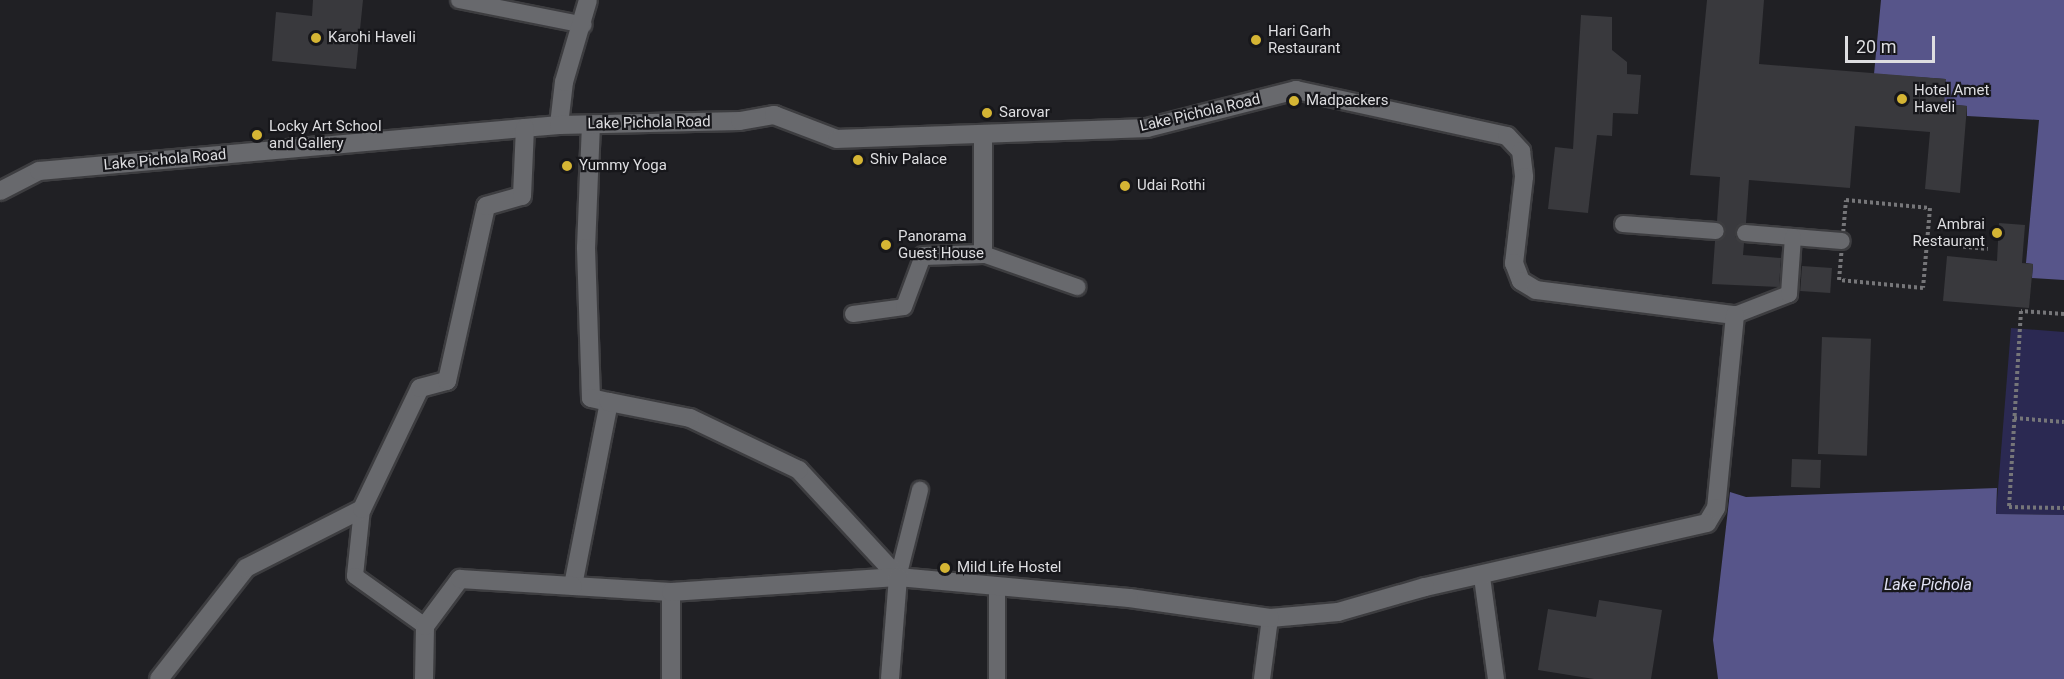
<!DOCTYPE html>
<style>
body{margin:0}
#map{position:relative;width:2064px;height:679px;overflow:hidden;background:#202024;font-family:Roboto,sans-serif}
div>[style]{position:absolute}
.green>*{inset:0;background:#2b2952}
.water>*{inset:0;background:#57558a}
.building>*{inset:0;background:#39393d;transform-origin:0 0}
.path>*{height:4px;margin-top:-2px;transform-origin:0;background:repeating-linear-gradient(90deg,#767679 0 3px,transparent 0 6px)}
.roads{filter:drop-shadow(2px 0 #3d3d40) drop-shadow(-2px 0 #3d3d40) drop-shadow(0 2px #3d3d40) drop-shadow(0 -2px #3d3d40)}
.service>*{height:16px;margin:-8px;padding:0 8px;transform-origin:8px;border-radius:8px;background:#68696d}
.minor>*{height:18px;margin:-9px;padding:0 9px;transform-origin:9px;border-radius:9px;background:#68696d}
.dots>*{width:16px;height:16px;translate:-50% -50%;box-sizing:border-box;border:3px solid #17171b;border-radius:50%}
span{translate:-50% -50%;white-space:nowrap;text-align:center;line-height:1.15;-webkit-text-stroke:4.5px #17171b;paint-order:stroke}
.poi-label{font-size:15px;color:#dedee1}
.left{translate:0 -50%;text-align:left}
.right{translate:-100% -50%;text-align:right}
.street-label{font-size:15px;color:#dedee1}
.water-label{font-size:16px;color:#e0e1f2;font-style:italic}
.scale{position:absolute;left:1845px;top:36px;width:90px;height:27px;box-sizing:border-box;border:3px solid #dedee1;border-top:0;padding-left:8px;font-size:18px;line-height:21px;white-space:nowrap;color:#dedee1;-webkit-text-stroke:4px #17171b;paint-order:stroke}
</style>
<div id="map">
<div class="green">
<div style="clip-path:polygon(2011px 328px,2064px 332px,2064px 515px,1996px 514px)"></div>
</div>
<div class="water">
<div style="clip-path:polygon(1881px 0,2064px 0,2064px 280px,2032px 278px,2033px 264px,2026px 263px,2039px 120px,1967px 116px,1967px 106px,1944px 104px,1945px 79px,1874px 74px)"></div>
<div style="clip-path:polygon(1997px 488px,1996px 514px,2064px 515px,2064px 679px,1718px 679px,1713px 640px,1730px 492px,1746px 497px)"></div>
</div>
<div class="building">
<div style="clip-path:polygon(313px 0,363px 0,356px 69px,272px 61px,276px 12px,312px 16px)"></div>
<div style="clip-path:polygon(1707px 0,1764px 0,1759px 64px,1946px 79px,1944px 104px,1967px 106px,1960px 193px,1925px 189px,1930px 132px,1855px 126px,1850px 188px,1749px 180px,1746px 223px,1737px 227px,1735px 237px,1744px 243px,1743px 255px,1781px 258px,1779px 287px,1712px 284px,1715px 241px,1726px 232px,1717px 221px,1720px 177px,1690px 175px)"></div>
<div style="clip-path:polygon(1581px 15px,1612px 17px,1612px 50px,1627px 62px,1627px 74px,1641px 75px,1638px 114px,1613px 113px,1612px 136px,1597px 135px,1588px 213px,1548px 209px,1555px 147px,1573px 149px)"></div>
<div style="clip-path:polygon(1999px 223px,2025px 225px,2022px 263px,2033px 264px,2029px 308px,1943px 301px,1947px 256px,1997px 261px)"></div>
<div style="left:1802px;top:266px;width:30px;height:25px;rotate:4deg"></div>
<div style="left:1822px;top:337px;width:49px;height:117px;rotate:2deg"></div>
<div style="left:1792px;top:459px;width:29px;height:28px;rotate:2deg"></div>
<div style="clip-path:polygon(1599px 600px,1662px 610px,1651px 679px,1594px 679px,1538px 670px,1548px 609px,1596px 617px)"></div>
</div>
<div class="path">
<div style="left:1846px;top:200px;width:84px;rotate:5.4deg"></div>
<div style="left:1930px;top:208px;width:80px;rotate:95deg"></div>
<div style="left:1923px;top:288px;width:84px;rotate:-174.6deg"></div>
<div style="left:1839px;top:280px;width:80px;rotate:-85deg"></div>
<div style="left:1927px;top:243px;width:61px;rotate:5.6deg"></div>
<div style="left:2064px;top:314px;width:43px;rotate:-176deg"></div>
<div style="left:2021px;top:311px;width:196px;rotate:93.5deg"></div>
<div style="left:2009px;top:507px;width:55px;rotate:1deg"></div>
<div style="left:2014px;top:418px;width:50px;rotate:4.6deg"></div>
</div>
<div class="roads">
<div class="service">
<div style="left:459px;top:0;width:127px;rotate:11.3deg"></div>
<div style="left:1623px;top:224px;width:93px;rotate:4.3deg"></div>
<div style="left:1745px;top:233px;width:97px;rotate:4.7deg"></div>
<div style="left:983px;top:254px;width:100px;rotate:19.3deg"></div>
<div style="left:853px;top:314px;width:51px;rotate:-7.8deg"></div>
<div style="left:904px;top:307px;width:54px;rotate:-69.6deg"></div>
<div style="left:1735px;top:315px;width:58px;rotate:-21.3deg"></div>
<div style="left:1789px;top:294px;width:57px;rotate:-86deg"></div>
<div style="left:362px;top:509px;width:67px;rotate:96deg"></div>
<div style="left:355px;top:576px;width:86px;rotate:35.5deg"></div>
<div style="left:898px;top:577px;width:90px;rotate:-75.8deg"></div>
<div style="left:1482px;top:577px;width:103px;rotate:82.2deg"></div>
<div style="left:997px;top:679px;width:93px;rotate:-90deg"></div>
<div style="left:1262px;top:679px;width:62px;rotate:-82.5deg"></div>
</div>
<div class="minor">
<div style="left:591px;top:124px;width:124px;rotate:92.3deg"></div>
<div style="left:586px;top:248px;width:150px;rotate:88.1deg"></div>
<div style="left:591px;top:398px;width:18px;rotate:13deg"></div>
<div style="left:609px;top:402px;width:187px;rotate:101.1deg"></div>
<div style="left:573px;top:586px;width:98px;rotate:3.5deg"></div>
<div style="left:671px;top:592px;width:87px;rotate:90deg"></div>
<div style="left:559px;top:125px;width:43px;rotate:-83.4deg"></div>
<div style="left:564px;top:82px;width:85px;rotate:-73.7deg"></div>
<div style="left:0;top:191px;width:44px;rotate:-27.1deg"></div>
<div style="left:39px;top:171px;width:522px;rotate:-5.06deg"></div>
<div style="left:559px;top:125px;width:181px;rotate:-1.3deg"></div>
<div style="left:740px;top:121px;width:35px;rotate:-10deg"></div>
<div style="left:774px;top:115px;width:67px;rotate:20.9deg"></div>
<div style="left:837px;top:139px;width:310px;rotate:-2deg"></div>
<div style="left:1147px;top:128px;width:154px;rotate:-14.3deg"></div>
<div style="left:1296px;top:90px;width:216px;rotate:12.3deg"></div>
<div style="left:1507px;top:136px;width:21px;rotate:47deg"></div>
<div style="left:1521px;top:151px;width:26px;rotate:83deg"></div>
<div style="left:1524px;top:177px;width:87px;rotate:96.6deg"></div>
<div style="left:1514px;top:263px;width:19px;rotate:69deg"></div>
<div style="left:1521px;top:281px;width:17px;rotate:31deg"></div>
<div style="left:1536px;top:290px;width:201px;rotate:7.2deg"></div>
<div style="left:1735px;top:315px;width:194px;rotate:95.6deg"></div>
<div style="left:1716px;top:508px;width:17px;rotate:121deg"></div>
<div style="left:1707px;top:523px;width:289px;rotate:167.2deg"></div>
<div style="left:1425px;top:587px;width:91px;rotate:164deg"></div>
<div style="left:1338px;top:612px;width:68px;rotate:175deg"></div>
<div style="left:1270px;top:618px;width:142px;rotate:-171.9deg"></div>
<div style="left:1129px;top:598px;width:232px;rotate:-174.8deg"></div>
<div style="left:898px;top:577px;width:146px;rotate:-132.8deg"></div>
<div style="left:799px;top:470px;width:121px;rotate:-154.5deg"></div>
<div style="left:690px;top:418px;width:83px;rotate:-168.8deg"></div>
<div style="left:923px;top:256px;width:60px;rotate:-1.9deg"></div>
<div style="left:983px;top:254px;width:119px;rotate:-90deg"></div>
<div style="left:671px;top:592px;width:227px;rotate:-3.8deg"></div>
<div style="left:898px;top:577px;width:102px;rotate:94.5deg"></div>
<div style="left:159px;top:679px;width:141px;rotate:-51.9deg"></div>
<div style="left:246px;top:568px;width:130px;rotate:-27deg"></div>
<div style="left:362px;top:509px;width:134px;rotate:-64.4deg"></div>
<div style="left:420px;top:388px;width:28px;rotate:-15deg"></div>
<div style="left:447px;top:381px;width:179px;rotate:-77.4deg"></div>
<div style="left:486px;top:206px;width:37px;rotate:-16deg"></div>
<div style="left:522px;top:196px;width:68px;rotate:-87.5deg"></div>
<div style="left:424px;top:679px;width:53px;rotate:-88.9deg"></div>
<div style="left:425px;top:626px;width:59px;rotate:-53.3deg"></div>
<div style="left:460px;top:579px;width:113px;rotate:3.5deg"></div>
</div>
</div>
<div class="dots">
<div style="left:316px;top:38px;background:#d5b534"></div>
<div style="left:1256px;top:40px;background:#d5b534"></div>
<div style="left:1902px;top:99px;background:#d5b534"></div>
<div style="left:1294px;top:101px;background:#d5b534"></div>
<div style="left:987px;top:113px;background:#d5b534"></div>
<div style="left:257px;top:135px;background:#d5b534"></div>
<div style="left:858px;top:160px;background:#d5b534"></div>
<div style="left:567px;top:166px;background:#d5b534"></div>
<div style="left:1125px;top:186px;background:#d5b534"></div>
<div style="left:1997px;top:233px;background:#d5b534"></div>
<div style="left:886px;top:245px;background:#d5b534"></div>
<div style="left:945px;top:568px;background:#d5b534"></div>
</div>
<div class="poi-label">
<span class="left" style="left:1268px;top:40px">Hari Garh<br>Restaurant</span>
<span class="left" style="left:328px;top:38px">Karohi Haveli</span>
<span class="left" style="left:1914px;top:99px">Hotel Amet<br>Haveli</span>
<span class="left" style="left:1306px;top:101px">Madpackers</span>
<span class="left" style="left:999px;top:113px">Sarovar</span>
<span class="left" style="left:269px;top:135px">Locky Art School<br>and Gallery</span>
<span class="left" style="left:870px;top:160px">Shiv Palace</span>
<span class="left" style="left:579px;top:166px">Yummy Yoga</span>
<span class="left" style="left:1137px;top:186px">Udai Rothi</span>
<span class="right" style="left:1985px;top:233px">Ambrai<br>Restaurant</span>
<span class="left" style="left:898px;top:245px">Panorama<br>Guest House</span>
<span class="left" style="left:957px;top:568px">Mild Life Hostel</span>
</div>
<div class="street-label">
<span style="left:1200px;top:113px;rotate:-13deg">Lake Pichola Road</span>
<span style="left:649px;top:123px;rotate:-1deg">Lake Pichola Road</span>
<span style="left:165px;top:160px;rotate:-5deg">Lake Pichola Road</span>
</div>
<div class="water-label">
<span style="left:1928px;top:585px">Lake Pichola</span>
</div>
<div class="scale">20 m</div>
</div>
